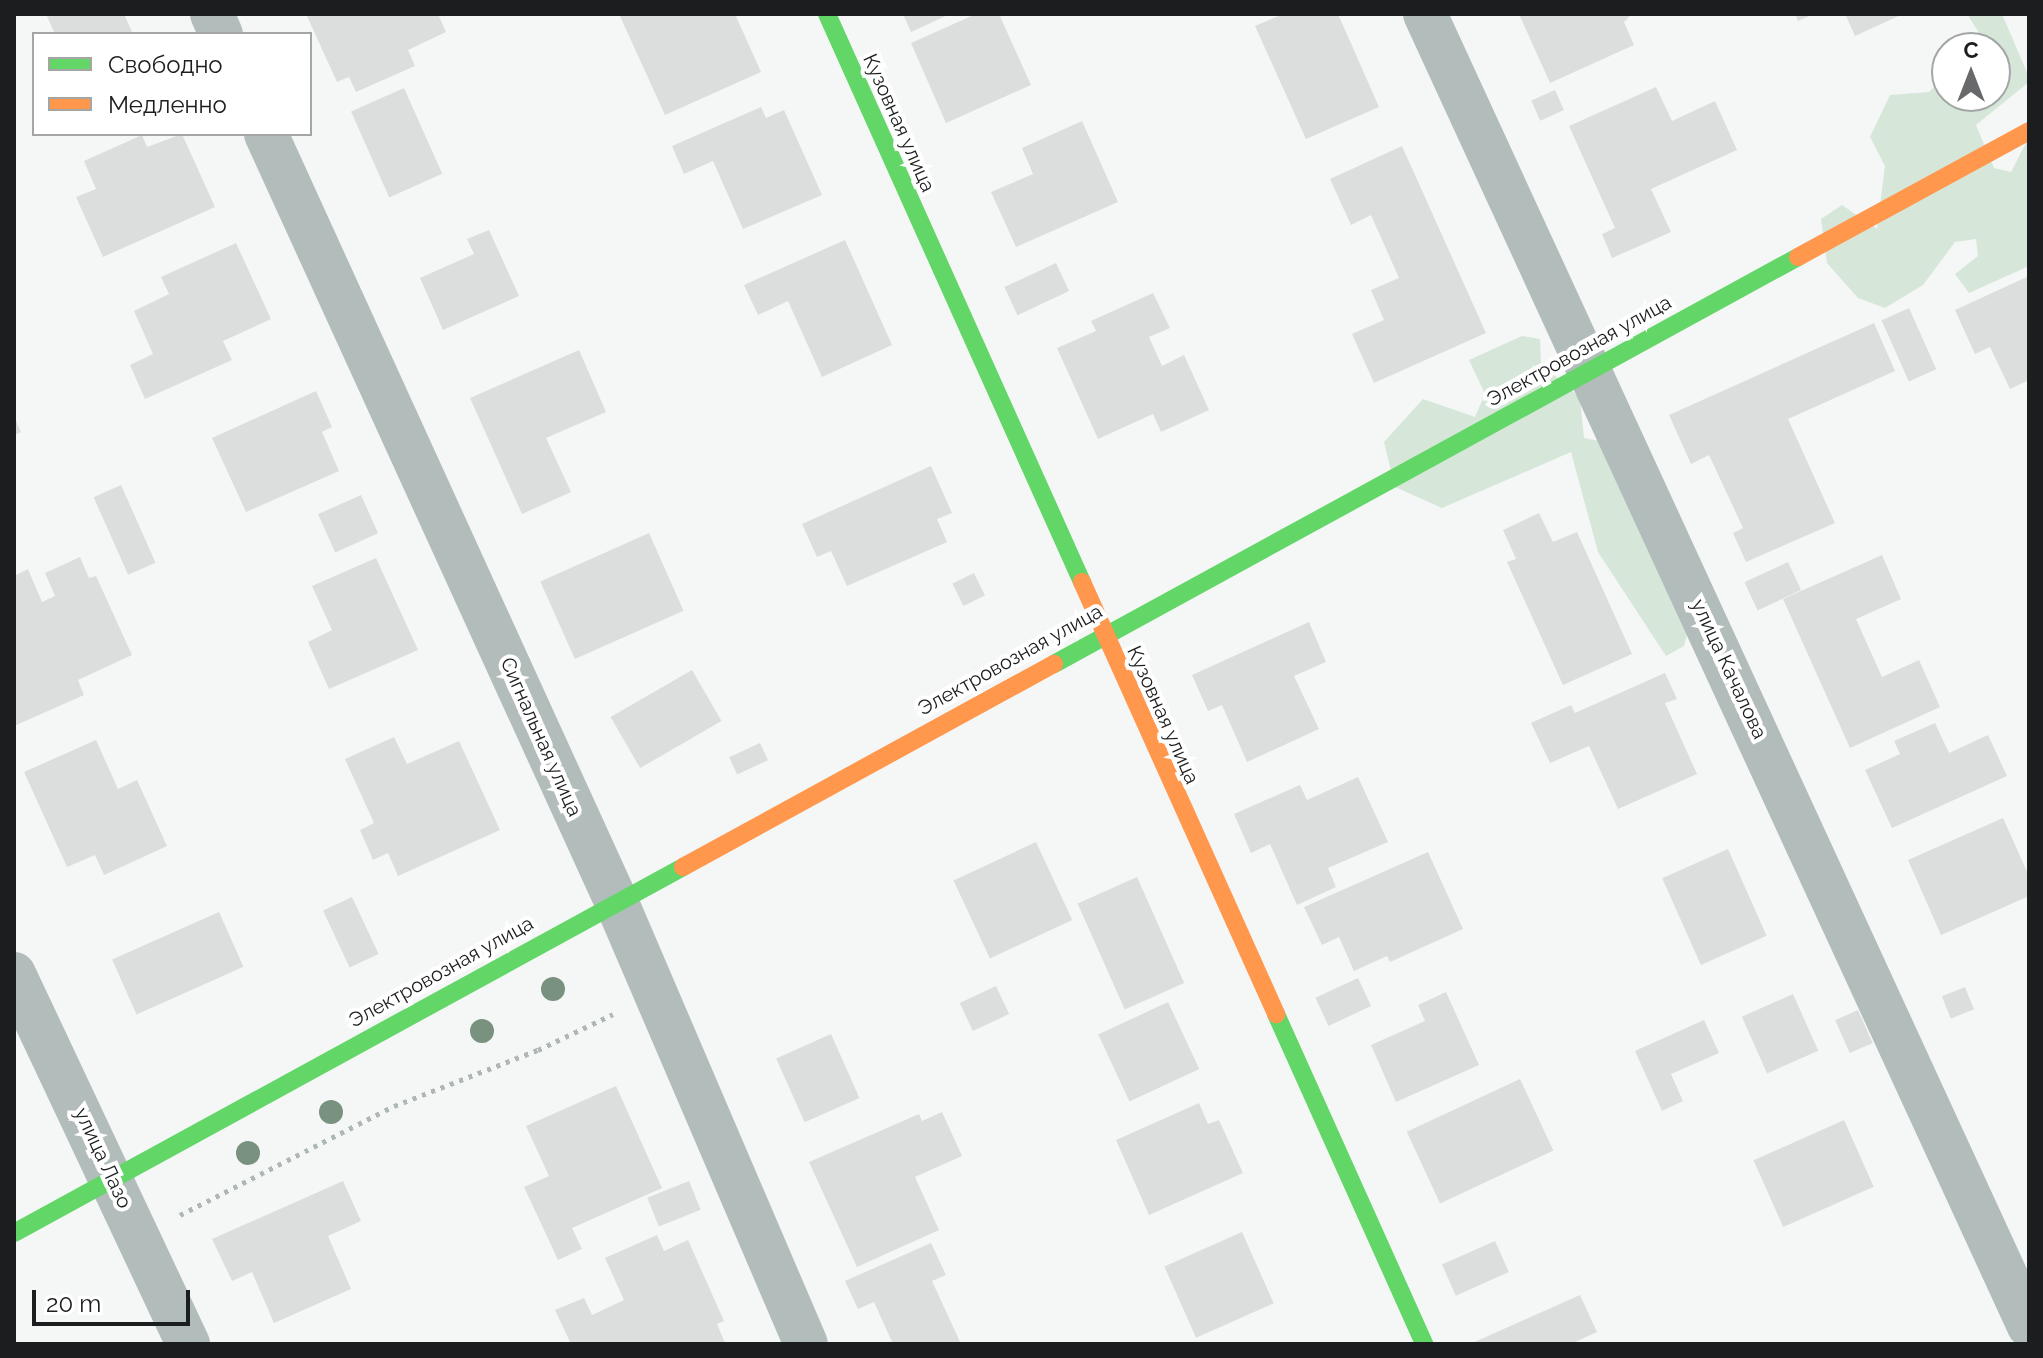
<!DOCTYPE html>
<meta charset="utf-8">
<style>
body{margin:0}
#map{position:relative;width:2043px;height:1358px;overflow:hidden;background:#f5f7f7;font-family:Raleway,sans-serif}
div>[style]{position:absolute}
.green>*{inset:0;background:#d6e6d9}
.building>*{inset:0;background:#dcdede;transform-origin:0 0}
.path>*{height:5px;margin-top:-2.5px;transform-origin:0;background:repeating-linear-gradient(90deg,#aeb7b5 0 4px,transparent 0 10px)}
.street>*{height:44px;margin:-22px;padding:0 22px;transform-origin:22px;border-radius:22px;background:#b2bcbb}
.fast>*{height:18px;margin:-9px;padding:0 9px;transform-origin:9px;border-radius:9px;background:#63d668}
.slow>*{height:18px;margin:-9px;padding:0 9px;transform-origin:9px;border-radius:9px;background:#ff974d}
.trees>*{width:24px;height:24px;margin:-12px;border-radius:50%;background:#79917f}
span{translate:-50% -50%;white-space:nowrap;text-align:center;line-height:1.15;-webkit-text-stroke:8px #fff;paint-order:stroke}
.street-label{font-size:20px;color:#1c1d1e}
.frame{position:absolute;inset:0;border:16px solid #1c1d1e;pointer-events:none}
.legend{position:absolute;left:32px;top:32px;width:280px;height:104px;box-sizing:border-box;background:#fff;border:2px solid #a4a5a5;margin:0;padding:10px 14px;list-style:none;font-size:24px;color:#1c1d1e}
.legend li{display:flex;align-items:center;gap:16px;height:40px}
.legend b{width:40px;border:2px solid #a4a5a5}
.north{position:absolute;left:1931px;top:32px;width:80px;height:80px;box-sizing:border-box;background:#fff;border:2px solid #a4a5a5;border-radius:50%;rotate:0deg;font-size:22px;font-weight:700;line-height:32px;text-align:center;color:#1c1d1e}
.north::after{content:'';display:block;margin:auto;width:28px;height:36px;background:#68696a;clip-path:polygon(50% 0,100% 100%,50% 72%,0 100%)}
.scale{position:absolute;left:32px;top:1290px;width:158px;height:36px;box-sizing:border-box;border:4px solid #1c1d1e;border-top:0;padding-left:10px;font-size:24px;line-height:28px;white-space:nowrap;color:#1c1d1e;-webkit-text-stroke:6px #fff;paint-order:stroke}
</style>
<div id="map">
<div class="green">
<div style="clip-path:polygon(1967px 14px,2002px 14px,2029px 77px,2029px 82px,1976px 125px,1994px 168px,2011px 172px,2029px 137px,2029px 266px,1969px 293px,1955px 274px,1978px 256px,1976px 239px,1955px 242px,1923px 285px,1885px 308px,1858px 298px,1827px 263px,1821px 219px,1842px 205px,1877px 229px,1885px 166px,1870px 137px,1890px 95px,1929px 92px,1947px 74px,1947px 96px,1995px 96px,1995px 48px,1974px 48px,1983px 39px)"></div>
<div style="clip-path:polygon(1522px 336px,1540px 339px,1541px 363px,1580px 398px,1584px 438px,1633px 447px,1689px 627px,1684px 646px,1666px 656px,1598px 552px,1571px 452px,1442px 508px,1395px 487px,1384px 442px,1423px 399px,1475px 417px,1485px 394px,1469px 360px)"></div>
</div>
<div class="building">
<div style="clip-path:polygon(46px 14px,124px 14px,133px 34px,55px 34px)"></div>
<div style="clip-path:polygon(306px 14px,438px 14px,446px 32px,408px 50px,415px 66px,356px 92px,349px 77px,337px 82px)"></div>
<div style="clip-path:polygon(619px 14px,735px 14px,761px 72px,665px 115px)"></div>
<div style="clip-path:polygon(903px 14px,950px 14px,911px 32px)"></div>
<div style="clip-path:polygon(976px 14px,999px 14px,1031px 85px,946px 123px,911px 43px)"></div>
<div style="clip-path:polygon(1283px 14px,1338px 14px,1379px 107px,1306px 139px,1255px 26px)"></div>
<div style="clip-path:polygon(1519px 14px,1632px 14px,1624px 22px,1634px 45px,1550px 83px)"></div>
<div style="clip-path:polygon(1795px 14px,1814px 14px,1798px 21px)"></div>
<div style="clip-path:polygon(1845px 14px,1903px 14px,1855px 36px)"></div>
<div style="clip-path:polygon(1656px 87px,1672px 121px,1715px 101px,1737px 150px,1651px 189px,1671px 232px,1612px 258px,1602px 234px,1615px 228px,1569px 126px)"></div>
<div style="left:404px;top:88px;width:94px;height:58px;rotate:66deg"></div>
<div style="left:1555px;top:90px;width:22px;height:26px;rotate:66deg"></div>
<div style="clip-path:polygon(761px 107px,766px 118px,784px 110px,822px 195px,743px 229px,713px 161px,684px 174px,672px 146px)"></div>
<div style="clip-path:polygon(1082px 121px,1118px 202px,1016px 247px,991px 192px,1033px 174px,1022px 148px)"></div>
<div style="clip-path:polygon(182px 134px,215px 207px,103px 257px,76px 197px,96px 189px,84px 161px,142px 135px,147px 147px)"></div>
<div style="clip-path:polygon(1402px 146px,1486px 333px,1374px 383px,1352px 334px,1384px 320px,1371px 290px,1399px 278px,1371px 215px,1351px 225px,1330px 179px)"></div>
<div style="clip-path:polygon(489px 230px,519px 296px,443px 330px,420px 278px,474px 254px,467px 239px)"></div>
<div style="clip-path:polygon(845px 240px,892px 345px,822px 377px,788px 301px,758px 315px,744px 285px)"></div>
<div style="clip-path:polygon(236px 243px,271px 319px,223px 341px,232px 360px,145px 399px,130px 365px,153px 354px,134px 311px,169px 294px,161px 277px)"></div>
<div style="left:1056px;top:263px;width:31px;height:57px;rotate:65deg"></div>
<div style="clip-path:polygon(2029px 276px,2029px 380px,2010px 389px,1990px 347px,1975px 354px,1955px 310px)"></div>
<div style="clip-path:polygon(1153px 293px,1170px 328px,1149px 337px,1162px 366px,1184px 355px,1209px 410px,1161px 432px,1153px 414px,1098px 439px,1057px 348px,1096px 331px,1091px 321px)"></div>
<div style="left:1909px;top:308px;width:67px;height:30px;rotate:66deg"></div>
<div style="clip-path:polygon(1874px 323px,1895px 371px,1788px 419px,1835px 523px,1746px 562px,1733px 533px,1743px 528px,1709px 455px,1691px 464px,1669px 415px)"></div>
<div style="clip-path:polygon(579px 350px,606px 412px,546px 438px,571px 492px,522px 514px,470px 398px)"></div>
<div style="clip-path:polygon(316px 391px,332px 427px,322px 432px,339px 471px,246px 512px,212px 438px)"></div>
<div style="clip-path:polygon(14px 416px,21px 432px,14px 435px)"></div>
<div style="clip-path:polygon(931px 466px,952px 513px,937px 519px,947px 542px,847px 586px,831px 551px,817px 557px,802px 524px)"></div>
<div style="left:121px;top:485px;width:85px;height:30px;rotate:66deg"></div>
<div style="left:361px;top:495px;width:42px;height:47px;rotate:66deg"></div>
<div style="clip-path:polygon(1539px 513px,1553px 542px,1577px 532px,1632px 654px,1563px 685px,1507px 562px,1516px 559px,1503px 530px)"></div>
<div style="left:649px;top:533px;width:85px;height:119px;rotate:66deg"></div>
<div style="clip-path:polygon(1882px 555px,1901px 599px,1856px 619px,1882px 677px,1919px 660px,1940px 707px,1850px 748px,1783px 599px)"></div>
<div style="clip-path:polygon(80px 557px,89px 578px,96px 576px,132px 655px,78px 680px,84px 695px,14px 726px,14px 576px,28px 569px,42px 602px,55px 596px,45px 573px)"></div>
<div style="clip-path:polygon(376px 558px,418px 650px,329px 689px,308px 642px,332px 630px,312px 586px)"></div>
<div style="left:1788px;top:562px;width:31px;height:48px;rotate:65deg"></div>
<div style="left:974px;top:573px;width:25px;height:24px;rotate:64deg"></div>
<div style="clip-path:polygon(1309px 622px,1326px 662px,1294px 676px,1319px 729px,1247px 762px,1222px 705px,1208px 711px,1192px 675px)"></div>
<div style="left:692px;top:670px;width:59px;height:94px;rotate:60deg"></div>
<div style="clip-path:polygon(1665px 673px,1677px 699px,1665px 703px,1697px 774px,1618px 809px,1589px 746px,1550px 763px,1531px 723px,1571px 705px,1575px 713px)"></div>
<div style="clip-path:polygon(1935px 723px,1949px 753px,1988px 735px,2007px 776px,1892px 828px,1865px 770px,1900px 754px,1894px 741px)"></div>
<div style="clip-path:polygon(394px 737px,407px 764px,459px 741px,500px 830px,398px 876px,388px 853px,373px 860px,360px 830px,374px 823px,345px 759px)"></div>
<div style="clip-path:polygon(96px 740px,118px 789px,137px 780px,167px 846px,104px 875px,95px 855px,67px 867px,24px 772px)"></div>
<div style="left:760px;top:743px;width:19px;height:34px;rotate:65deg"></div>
<div style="clip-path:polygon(1358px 777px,1388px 842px,1328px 868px,1336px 887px,1297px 905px,1270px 844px,1251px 853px,1234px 814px,1300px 785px,1307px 800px)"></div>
<div style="clip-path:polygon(2003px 818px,2029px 876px,2029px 896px,1941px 935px,1908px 860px)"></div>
<div style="left:1036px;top:842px;width:86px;height:91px;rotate:65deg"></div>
<div style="left:1728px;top:849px;width:95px;height:72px;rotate:66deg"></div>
<div style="clip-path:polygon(1428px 852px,1463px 929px,1390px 962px,1387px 956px,1354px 971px,1339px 937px,1322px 945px,1304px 907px)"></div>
<div style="left:1137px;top:877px;width:116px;height:65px;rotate:66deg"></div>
<div style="left:352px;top:897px;width:63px;height:32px;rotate:65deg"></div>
<div style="left:219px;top:912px;width:60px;height:117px;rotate:66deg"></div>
<div style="left:1358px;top:978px;width:31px;height:47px;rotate:65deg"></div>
<div style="left:996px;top:986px;width:31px;height:40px;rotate:65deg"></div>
<div style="left:1965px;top:987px;width:24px;height:25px;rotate:68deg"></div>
<div style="clip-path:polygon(1446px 992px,1479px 1065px,1396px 1102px,1371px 1045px,1425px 1021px,1418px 1005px)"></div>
<div style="left:1793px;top:994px;width:62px;height:56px;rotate:66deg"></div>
<div style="left:1168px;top:1002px;width:74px;height:77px;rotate:65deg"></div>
<div style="left:1858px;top:1010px;width:36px;height:25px;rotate:66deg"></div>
<div style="clip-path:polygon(1704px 1020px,1719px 1053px,1671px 1074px,1683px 1101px,1662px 1111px,1635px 1051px)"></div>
<div style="left:831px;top:1034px;width:70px;height:60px;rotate:66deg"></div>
<div style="left:1520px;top:1079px;width:79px;height:125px;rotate:65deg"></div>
<div style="clip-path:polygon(616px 1086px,662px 1188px,572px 1228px,582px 1249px,558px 1260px,524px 1187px,549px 1176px,526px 1126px)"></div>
<div style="clip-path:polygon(1199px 1103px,1208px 1124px,1219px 1120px,1243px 1173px,1149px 1215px,1116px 1140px)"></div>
<div style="clip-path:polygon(942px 1112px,962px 1156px,915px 1177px,939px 1230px,857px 1267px,809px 1162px,919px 1114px,922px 1121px)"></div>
<div style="left:1844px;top:1120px;width:73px;height:99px;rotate:66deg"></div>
<div style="clip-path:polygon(343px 1181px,361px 1221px,328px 1236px,351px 1289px,274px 1323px,252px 1272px,232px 1281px,212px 1239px)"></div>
<div style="left:689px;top:1181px;width:31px;height:45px;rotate:68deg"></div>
<div style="left:1242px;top:1232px;width:78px;height:85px;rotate:66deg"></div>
<div style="clip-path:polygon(657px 1235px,664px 1251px,688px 1240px,724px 1321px,717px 1324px,725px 1343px,571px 1344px,555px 1310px,584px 1298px,592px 1315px,624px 1300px,605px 1258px)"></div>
<div style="left:1495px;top:1241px;width:34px;height:58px;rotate:66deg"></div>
<div style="clip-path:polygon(931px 1243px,946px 1275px,932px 1281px,961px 1344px,893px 1344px,874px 1302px,858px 1309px,845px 1281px)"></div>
<div style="clip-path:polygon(1580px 1295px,1597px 1332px,1571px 1344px,1470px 1344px)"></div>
</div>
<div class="path">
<div style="left:180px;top:1215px;width:240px;rotate:-27deg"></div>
<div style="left:394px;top:1106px;width:155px;rotate:-21.3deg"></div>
<div style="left:538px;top:1050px;width:83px;rotate:-25.6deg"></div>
</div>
<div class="street">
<div style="left:212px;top:14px;width:22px;rotate:66deg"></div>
<div style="left:1425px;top:14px;width:1444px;rotate:65.28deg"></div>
<div style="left:266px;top:134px;width:843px;rotate:65.47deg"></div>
<div style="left:616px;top:901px;width:482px;rotate:66.8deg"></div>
<div style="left:14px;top:974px;width:409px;rotate:64.8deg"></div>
</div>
<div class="fast">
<div style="left:827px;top:14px;width:623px;rotate:65.82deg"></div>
<div style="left:1054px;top:664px;width:848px;rotate:-28.68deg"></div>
<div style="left:1276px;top:1014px;width:362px;rotate:65.8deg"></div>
<div style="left:14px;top:1233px;width:763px;rotate:-28.68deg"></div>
</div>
<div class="slow">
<div style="left:1798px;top:257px;width:263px;rotate:-28.6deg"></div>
<div style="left:1082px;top:582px;width:474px;rotate:65.8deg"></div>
<div style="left:683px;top:867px;width:423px;rotate:-28.7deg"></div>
</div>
<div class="trees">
<div style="left:553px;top:989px"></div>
<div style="left:482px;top:1031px"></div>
<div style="left:331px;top:1112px"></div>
<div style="left:248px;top:1153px"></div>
</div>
<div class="street-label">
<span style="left:899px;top:123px;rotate:66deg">Кузовная улица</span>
<span style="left:1579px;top:351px;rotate:-29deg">Электровозная улица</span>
<span style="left:1010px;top:660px;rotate:-29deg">Электровозная улица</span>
<span style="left:1729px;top:669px;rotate:65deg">улица Качалова</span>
<span style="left:1163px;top:715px;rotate:66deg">Кузовная улица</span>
<span style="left:541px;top:737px;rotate:66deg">Сигнальная улица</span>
<span style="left:441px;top:972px;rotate:-29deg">Электровозная улица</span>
<span style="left:103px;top:1158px;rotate:65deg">улица Лазо</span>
</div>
<div class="frame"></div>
<ul class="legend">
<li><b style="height:10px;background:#63d668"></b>Свободно</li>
<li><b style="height:10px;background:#ff974d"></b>Медленно</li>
</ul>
<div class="north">С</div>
<div class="scale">20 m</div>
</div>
